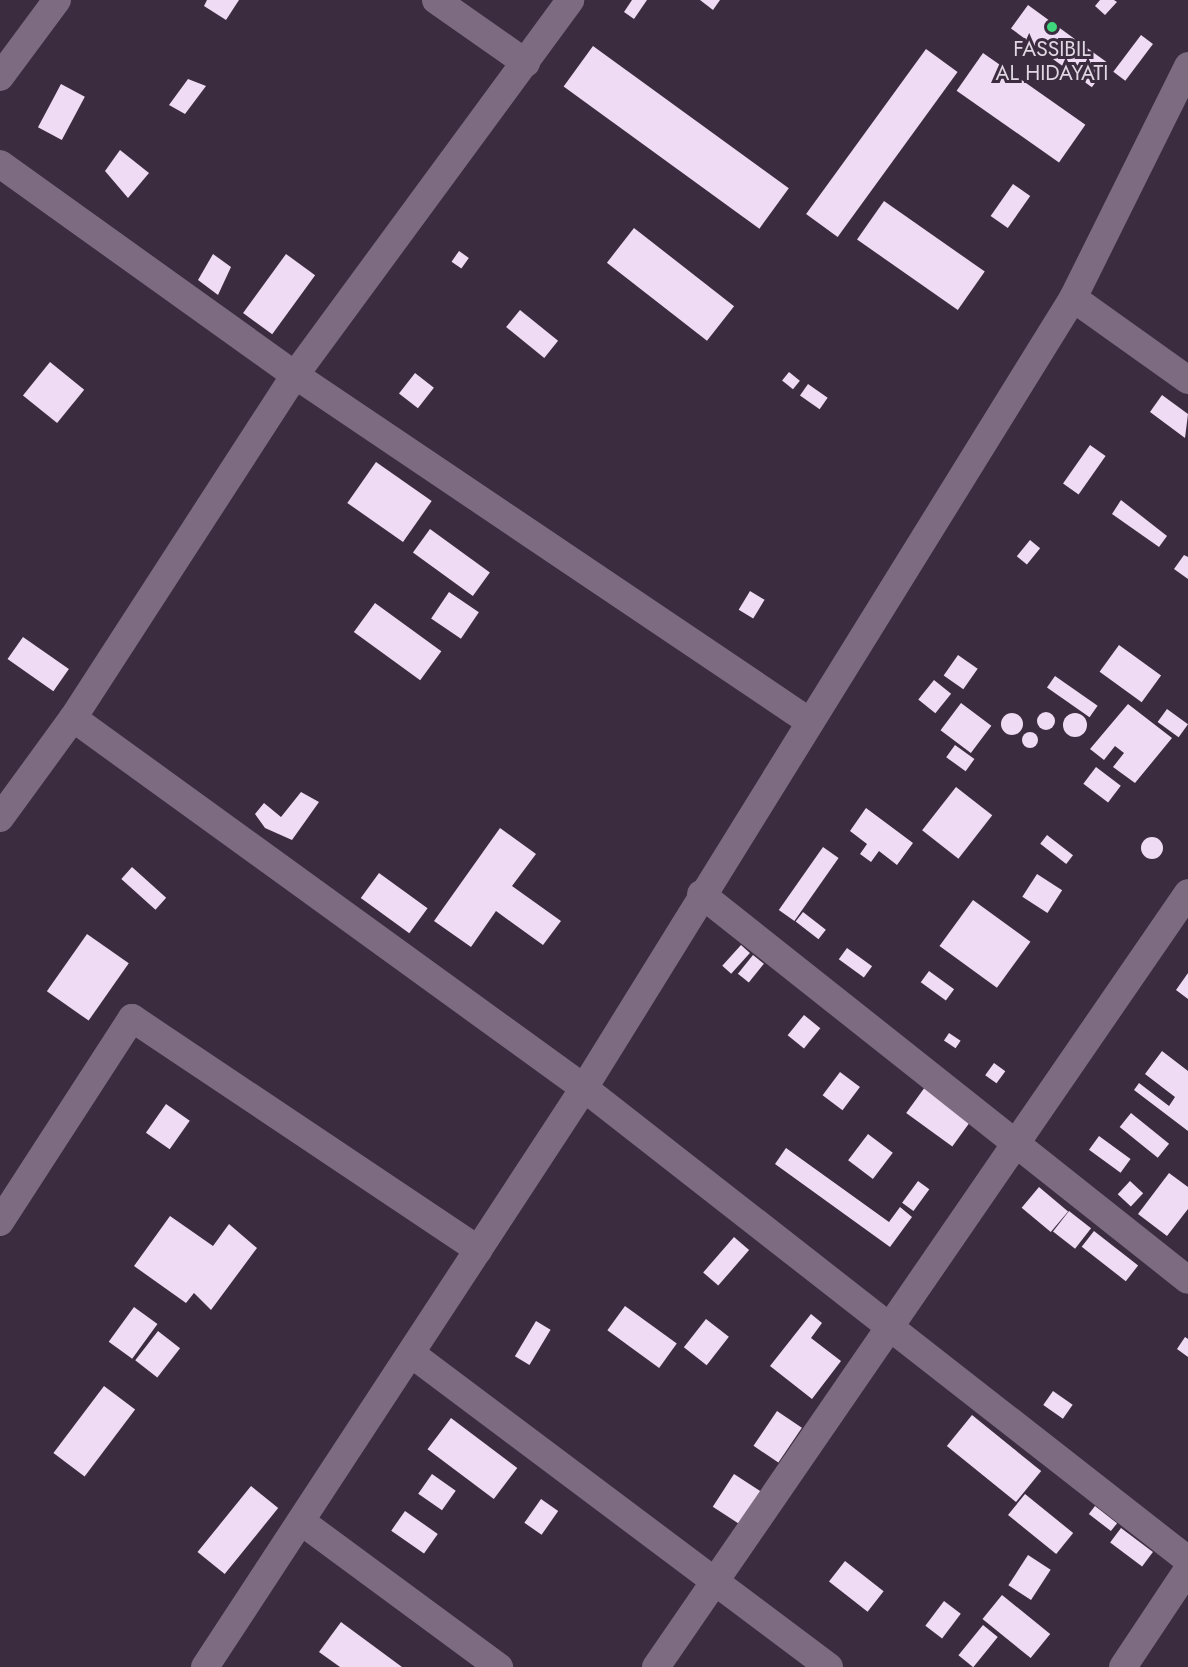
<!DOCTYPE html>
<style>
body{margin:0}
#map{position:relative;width:1188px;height:1667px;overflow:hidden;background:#3b2c3f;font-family:Jost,sans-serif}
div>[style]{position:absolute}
.building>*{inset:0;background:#efdbf4;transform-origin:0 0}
.round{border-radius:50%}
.street>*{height:28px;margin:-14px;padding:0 14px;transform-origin:14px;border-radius:14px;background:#7d6b81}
.dots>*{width:16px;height:16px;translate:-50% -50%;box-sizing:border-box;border:3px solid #3b2c3f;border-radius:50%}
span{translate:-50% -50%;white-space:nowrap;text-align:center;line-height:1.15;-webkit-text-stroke:6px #3b2c3f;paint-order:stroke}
.poi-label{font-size:21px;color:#e1d7e3}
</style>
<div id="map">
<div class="building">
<div style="clip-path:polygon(207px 0,239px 0,226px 20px,204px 6px)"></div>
<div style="clip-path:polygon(632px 0,647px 0,634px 19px,624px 12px)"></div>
<div style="clip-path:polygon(700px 0,720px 0,713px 10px)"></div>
<div style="clip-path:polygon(1100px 0,1114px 0,1117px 2px,1105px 15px,1095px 6px)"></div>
<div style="left:1028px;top:5px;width:100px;height:29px;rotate:36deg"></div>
<div style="left:1141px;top:35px;width:15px;height:46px;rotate:37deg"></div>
<div style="left:593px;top:46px;width:242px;height:50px;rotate:36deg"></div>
<div style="left:926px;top:49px;width:39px;height:204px;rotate:36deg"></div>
<div style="left:983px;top:53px;width:125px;height:46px;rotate:35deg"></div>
<div style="clip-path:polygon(188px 79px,206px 86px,185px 114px,169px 105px)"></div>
<div style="left:61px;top:84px;width:27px;height:49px;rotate:28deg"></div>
<div style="clip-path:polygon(120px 150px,149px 173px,128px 198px,105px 171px)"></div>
<div style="left:1013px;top:184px;width:21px;height:39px;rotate:35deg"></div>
<div style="left:884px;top:201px;width:123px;height:47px;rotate:35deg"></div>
<div style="left:634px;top:228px;width:127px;height:44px;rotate:38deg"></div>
<div style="left:459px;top:251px;width:12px;height:13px;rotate:35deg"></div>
<div style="clip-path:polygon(213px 254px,231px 267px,218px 295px,198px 280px)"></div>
<div style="left:286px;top:254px;width:36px;height:73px;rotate:36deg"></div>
<div style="left:520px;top:310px;width:49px;height:22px;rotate:39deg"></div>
<div style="left:50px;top:362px;width:44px;height:43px;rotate:39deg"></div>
<div style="left:789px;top:372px;width:14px;height:11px;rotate:39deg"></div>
<div style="left:415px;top:373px;width:24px;height:26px;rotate:38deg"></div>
<div style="left:808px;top:384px;width:24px;height:14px;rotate:35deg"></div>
<div style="clip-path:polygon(1162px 395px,1188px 414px,1185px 438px,1150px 412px)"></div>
<div style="left:1090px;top:445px;width:19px;height:47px;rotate:35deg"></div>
<div style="left:376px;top:462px;width:68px;height:50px;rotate:35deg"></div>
<div style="clip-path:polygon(1121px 500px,1167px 536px,1159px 547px,1112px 514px)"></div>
<div style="left:430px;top:529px;width:74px;height:29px;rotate:36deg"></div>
<div style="left:1030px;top:540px;width:13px;height:21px;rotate:39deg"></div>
<div style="clip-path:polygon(1184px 555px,1188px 557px,1188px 579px,1174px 569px)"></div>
<div style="left:750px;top:591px;width:17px;height:22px;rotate:31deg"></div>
<div style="left:449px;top:592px;width:36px;height:32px;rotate:34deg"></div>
<div style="left:375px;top:603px;width:82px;height:36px;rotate:36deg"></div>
<div style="left:23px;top:637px;width:56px;height:27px;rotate:35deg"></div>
<div style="left:1119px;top:645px;width:52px;height:33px;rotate:36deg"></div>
<div style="left:958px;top:655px;width:24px;height:25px;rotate:35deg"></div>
<div style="left:1055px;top:676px;width:52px;height:14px;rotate:35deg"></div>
<div style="left:934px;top:680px;width:22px;height:25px;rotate:39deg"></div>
<div style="left:961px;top:703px;width:38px;height:34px;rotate:37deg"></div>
<div style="clip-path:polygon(1128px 704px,1172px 738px,1135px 783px,1113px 767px,1124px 753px,1115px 746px,1104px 760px,1090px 749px)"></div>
<div style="left:1167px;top:709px;width:26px;height:16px;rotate:36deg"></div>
<div class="round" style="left:1037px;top:712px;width:18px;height:18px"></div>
<div class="round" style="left:1063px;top:713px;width:24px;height:24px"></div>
<div class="round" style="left:1001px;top:713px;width:22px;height:22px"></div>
<div class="round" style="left:1022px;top:732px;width:16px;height:16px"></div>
<div style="left:955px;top:745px;width:24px;height:15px;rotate:36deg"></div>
<div style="left:1096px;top:767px;width:31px;height:21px;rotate:37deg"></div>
<div style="left:956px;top:787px;width:46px;height:55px;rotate:38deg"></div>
<div style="clip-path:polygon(301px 792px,319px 802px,292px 840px,265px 828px,255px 814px,264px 803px,281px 817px)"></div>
<div style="clip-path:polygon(866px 808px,913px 843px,897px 865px,879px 851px,871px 862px,860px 854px,867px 844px,850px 831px)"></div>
<div style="clip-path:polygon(500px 828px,536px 854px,512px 886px,561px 921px,543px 945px,496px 911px,471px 947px,434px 921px)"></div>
<div style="left:1047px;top:835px;width:33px;height:11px;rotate:38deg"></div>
<div class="round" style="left:1141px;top:837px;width:22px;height:22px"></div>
<div style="left:823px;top:847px;width:19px;height:77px;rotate:35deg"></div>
<div style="left:132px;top:867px;width:46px;height:16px;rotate:42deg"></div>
<div style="left:379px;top:873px;width:60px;height:31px;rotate:36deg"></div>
<div style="left:1037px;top:874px;width:30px;height:27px;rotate:33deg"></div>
<div style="left:973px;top:900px;width:71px;height:57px;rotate:36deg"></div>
<div style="left:803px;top:912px;width:29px;height:12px;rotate:38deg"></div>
<div style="left:87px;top:934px;width:51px;height:70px;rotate:35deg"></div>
<div style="left:741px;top:945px;width:12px;height:28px;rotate:42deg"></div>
<div style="left:847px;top:948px;width:31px;height:14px;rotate:36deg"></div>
<div style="left:753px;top:955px;width:14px;height:24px;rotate:39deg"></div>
<div style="left:929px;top:971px;width:31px;height:14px;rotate:36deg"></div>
<div style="clip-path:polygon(1188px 973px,1188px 999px,1176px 990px)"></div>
<div style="left:804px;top:1015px;width:21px;height:26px;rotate:39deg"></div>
<div style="left:949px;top:1033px;width:14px;height:9px;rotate:34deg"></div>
<div style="clip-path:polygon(1162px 1051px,1188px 1071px,1188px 1131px,1134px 1090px,1139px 1083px,1169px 1106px,1175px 1097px,1145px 1074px)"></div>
<div style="left:994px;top:1063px;width:14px;height:15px;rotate:36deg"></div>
<div style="left:840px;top:1072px;width:25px;height:29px;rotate:37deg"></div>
<div style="left:925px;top:1087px;width:57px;height:32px;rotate:36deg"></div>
<div style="left:166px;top:1104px;width:29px;height:35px;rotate:35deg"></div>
<div style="left:1131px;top:1113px;width:49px;height:18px;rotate:39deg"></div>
<div style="left:868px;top:1134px;width:31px;height:33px;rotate:37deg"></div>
<div style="left:1099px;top:1136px;width:39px;height:17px;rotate:36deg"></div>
<div style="clip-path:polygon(786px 1148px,889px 1222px,900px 1207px,912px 1217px,890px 1247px,775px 1164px)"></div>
<div style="clip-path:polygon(1169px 1173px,1188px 1187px,1188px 1209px,1167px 1236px,1138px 1214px)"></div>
<div style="left:918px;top:1181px;width:14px;height:27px;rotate:36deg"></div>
<div style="left:1130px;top:1181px;width:18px;height:18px;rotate:43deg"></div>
<div style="left:1039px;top:1187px;width:38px;height:27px;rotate:40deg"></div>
<div style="left:1069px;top:1211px;width:28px;height:26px;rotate:38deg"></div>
<div style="clip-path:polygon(170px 1216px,213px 1246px,229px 1224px,257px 1248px,211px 1310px,194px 1293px,186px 1303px,134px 1266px)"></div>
<div style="left:1094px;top:1231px;width:56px;height:20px;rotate:38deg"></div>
<div style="left:734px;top:1237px;width:20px;height:47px;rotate:41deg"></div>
<div style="left:625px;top:1306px;width:64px;height:30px;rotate:36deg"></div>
<div style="left:134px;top:1307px;width:29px;height:43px;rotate:36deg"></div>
<div style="clip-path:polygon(811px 1314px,822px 1323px,811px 1338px,841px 1361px,812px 1399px,770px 1366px)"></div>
<div style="left:706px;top:1319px;width:29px;height:36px;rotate:38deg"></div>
<div style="left:536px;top:1321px;width:17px;height:41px;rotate:31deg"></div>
<div style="left:158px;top:1331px;width:28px;height:37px;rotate:38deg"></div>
<div style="clip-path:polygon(1185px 1337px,1188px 1339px,1188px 1357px,1177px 1349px)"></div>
<div style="left:104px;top:1386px;width:39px;height:84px;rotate:37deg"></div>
<div style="left:1053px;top:1391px;width:24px;height:17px;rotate:35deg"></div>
<div style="left:777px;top:1411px;width:30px;height:42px;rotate:34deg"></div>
<div style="left:972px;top:1415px;width:89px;height:40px;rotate:39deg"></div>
<div style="left:451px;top:1418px;width:83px;height:39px;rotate:37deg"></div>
<div style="left:432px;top:1474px;width:29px;height:24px;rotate:35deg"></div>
<div style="left:734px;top:1474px;width:33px;height:39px;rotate:33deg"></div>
<div style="left:251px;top:1486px;width:35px;height:85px;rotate:39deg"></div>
<div style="left:1025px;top:1494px;width:62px;height:27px;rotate:39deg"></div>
<div style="left:541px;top:1499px;width:21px;height:29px;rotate:35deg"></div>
<div style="left:1095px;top:1506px;width:28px;height:10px;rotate:38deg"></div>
<div style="left:405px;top:1511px;width:40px;height:24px;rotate:35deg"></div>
<div style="left:1121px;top:1528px;width:40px;height:18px;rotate:37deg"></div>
<div style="left:1028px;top:1555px;width:27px;height:36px;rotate:33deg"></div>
<div style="left:845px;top:1561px;width:49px;height:26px;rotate:38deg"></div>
<div style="left:1002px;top:1595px;width:62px;height:31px;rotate:39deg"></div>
<div style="left:944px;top:1601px;width:21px;height:31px;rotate:37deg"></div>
<div style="clip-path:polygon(341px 1622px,402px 1667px,340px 1667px,319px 1652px)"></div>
<div style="left:983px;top:1625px;width:19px;height:39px;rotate:39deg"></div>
</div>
<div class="street">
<div style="left:436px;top:0;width:110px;rotate:35deg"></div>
<div style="left:0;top:77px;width:96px;rotate:-53.5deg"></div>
<div style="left:0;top:164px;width:363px;rotate:35.6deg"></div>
<div style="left:295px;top:375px;width:621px;rotate:33.97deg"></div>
<div style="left:1073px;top:298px;width:141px;rotate:35.5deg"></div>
<div style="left:73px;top:718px;width:631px;rotate:35.91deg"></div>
<div style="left:584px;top:1088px;width:767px;rotate:38.01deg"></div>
<div style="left:0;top:818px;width:124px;rotate:-53.9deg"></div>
<div style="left:73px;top:718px;width:409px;rotate:-57.1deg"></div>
<div style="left:295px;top:375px;width:465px;rotate:-53.7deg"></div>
<div style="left:701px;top:894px;width:621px;rotate:38.4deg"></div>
<div style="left:0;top:1222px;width:243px;rotate:-57.1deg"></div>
<div style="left:132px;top:1018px;width:417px;rotate:33.8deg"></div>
<div style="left:413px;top:1355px;width:520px;rotate:36.87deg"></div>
<div style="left:302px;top:1522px;width:245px;rotate:36.4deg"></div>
<div style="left:205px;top:1667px;width:692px;rotate:-56.79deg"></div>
<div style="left:584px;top:1088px;width:929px;rotate:-58.24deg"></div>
<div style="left:1073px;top:298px;width:259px;rotate:-63.6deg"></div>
<div style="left:656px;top:1667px;width:939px;rotate:-55.5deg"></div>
<div style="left:1123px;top:1667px;width:118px;rotate:-56.4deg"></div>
</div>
<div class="dots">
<div style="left:1052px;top:27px;background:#40d77c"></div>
</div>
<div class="poi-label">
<span style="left:1052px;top:61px">FASSIBIL<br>AL HIDAYATI</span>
</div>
</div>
